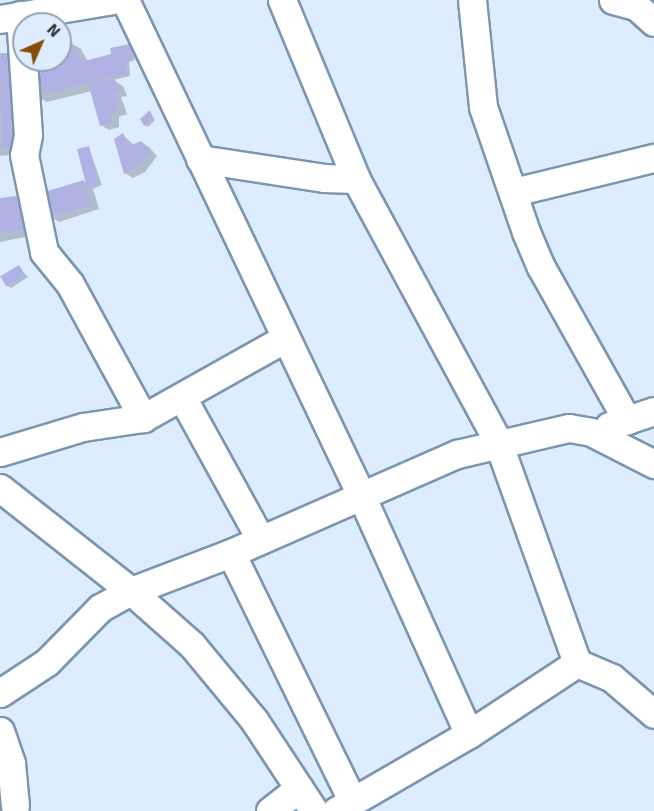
<!DOCTYPE html>
<style>
body{margin:0}
#map{position:relative;width:654px;height:811px;overflow:hidden;background:#ddedff;font-family:Signika,sans-serif}
div>[style]{position:absolute}
.shadow>*{inset:0;background:#0003}
.building>*{inset:0;background:#b1b2e4;transform-origin:0 0}
.roads{filter:drop-shadow(2px 0 #7c95b0) drop-shadow(-2px 0 #7c95b0) drop-shadow(0 2px #7c95b0) drop-shadow(0 -2px #7c95b0)}
.minor>*{height:27px;margin:-13.5px;padding:0 13.5px;transform-origin:13.5px;border-radius:13.5px;background:#fff}
span{translate:-50% -50%;white-space:nowrap;text-align:center;line-height:1.15;-webkit-text-stroke:6px #ddedff;paint-order:stroke}
.north{position:absolute;left:12px;top:12px;width:60px;height:60px;box-sizing:border-box;background:#ddedff;border:2px solid #95a3b2;border-radius:50%;rotate:45deg;font-size:16px;font-weight:700;line-height:24px;text-align:center;color:#2a343f}
.north::after{content:'';display:block;margin:auto;width:21px;height:27px;background:#874c06;clip-path:polygon(50% 0,100% 100%,50% 72%,0 100%)}
</style>
<div id="map">
<div class="shadow">
<div style="clip-path:polygon(69px 42px,81px 49px,88px 62px,133px 48px,135px 60px,129px 62px,130px 76px,113px 80px,123px 86px,127px 96px,121px 97px,127px 114px,119px 117px,119px 127px,109px 130px,101px 125px,92px 91px,47px 102px,35px 95px,60px 60px,60px 44px)"></div>
<div style="clip-path:polygon(0 57px,32px 153px,0 156px)"></div>
<div style="clip-path:polygon(150px 112px,155px 120px,148px 127px,145px 125px)"></div>
<div style="clip-path:polygon(123px 135px,134px 145px,141px 142px,149px 147px,157px 156px,145px 172px,133px 178px,125px 173px)"></div>
<div style="clip-path:polygon(89px 148px,102px 185px,93px 189px,99px 209px,59px 222px,51px 217px,84px 182px,87px 183px)"></div>
<div style="clip-path:polygon(0 199px,40px 234px,0 242px)"></div>
<div style="clip-path:polygon(19px 267px,28px 277px,11px 288px,7px 286px)"></div>
</div>
<div class="building">
<div style="clip-path:polygon(70px 40px,81px 62px,111px 54px,110px 48px,130px 44px,132px 59px,126px 60px,127px 75px,89px 80px,115px 79px,120px 92px,114px 93px,119px 110px,112px 113px,111px 122px,100px 126px,88px 83px,33px 96px,31px 60px,60px 60px,60px 43px)"></div>
<div style="left:18px;top:53px;width:94px;height:18px;rotate:89deg"></div>
<div style="clip-path:polygon(150px 110px,153px 118px,144px 126px,140px 119px)"></div>
<div style="clip-path:polygon(123px 133px,129px 146px,141px 141px,150px 151px,137px 168px,124px 174px,114px 139px)"></div>
<div style="clip-path:polygon(89px 146px,99px 184px,87px 188px,92px 205px,49px 218px,41px 193px,84px 180px,87px 188px,77px 149px)"></div>
<div style="clip-path:polygon(23px 195px,29px 228px,0 233px,0 198px)"></div>
<div style="left:19px;top:265px;width:12px;height:22px;rotate:59deg"></div>
</div>
<div class="roads">
<div class="minor">
<div style="left:125px;top:0;width:548px;rotate:64.51deg"></div>
<div style="left:361px;top:495px;width:262px;rotate:65.7deg"></div>
<div style="left:282px;top:0;width:194px;rotate:67.5deg"></div>
<div style="left:356px;top:179px;width:299px;rotate:61.6deg"></div>
<div style="left:498px;top:442px;width:235px;rotate:70.3deg"></div>
<div style="left:577px;top:663px;width:38px;rotate:23deg"></div>
<div style="left:612px;top:678px;width:55px;rotate:40.6deg"></div>
<div style="left:472px;top:0;width:108px;rotate:84.1deg"></div>
<div style="left:483px;top:107px;width:132px;rotate:71deg"></div>
<div style="left:526px;top:232px;width:38px;rotate:67deg"></div>
<div style="left:541px;top:267px;width:176px;rotate:60.7deg"></div>
<div style="left:613px;top:0;width:24px;rotate:15deg"></div>
<div style="left:636px;top:6px;width:24px;rotate:42deg"></div>
<div style="left:20px;top:15px;width:120px;rotate:86.2deg"></div>
<div style="left:28px;top:135px;width:20px;rotate:101deg"></div>
<div style="left:24px;top:155px;width:99px;rotate:78.3deg"></div>
<div style="left:44px;top:252px;width:41px;rotate:50.9deg"></div>
<div style="left:70px;top:284px;width:153px;rotate:61.4deg"></div>
<div style="left:143px;top:418px;width:162px;rotate:-29.3deg"></div>
<div style="left:0;top:19px;width:115px;rotate:-9.5deg"></div>
<div style="left:200px;top:159px;width:125px;rotate:8.7deg"></div>
<div style="left:324px;top:178px;width:32px;rotate:2deg"></div>
<div style="left:514px;top:192px;width:144px;rotate:-13.7deg"></div>
<div style="left:182px;top:397px;width:163px;rotate:61.1deg"></div>
<div style="left:609px;top:426px;width:47px;rotate:-18.4deg"></div>
<div style="left:0;top:452px;width:87px;rotate:-16.8deg"></div>
<div style="left:83px;top:427px;width:61px;rotate:-8.5deg"></div>
<div style="left:0;top:488px;width:167px;rotate:38.2deg"></div>
<div style="left:131px;top:591px;width:81px;rotate:41.5deg"></div>
<div style="left:192px;top:645px;width:97px;rotate:50.4deg"></div>
<div style="left:254px;top:720px;width:109px;rotate:56.6deg"></div>
<div style="left:231px;top:553px;width:275px;rotate:63.9deg"></div>
<div style="left:0;top:693px;width:56px;rotate:-33.4deg"></div>
<div style="left:47px;top:662px;width:76px;rotate:-45.5deg"></div>
<div style="left:100px;top:608px;width:35px;rotate:-29deg"></div>
<div style="left:131px;top:591px;width:107px;rotate:-20.8deg"></div>
<div style="left:231px;top:553px;width:247px;rotate:-23.7deg"></div>
<div style="left:457px;top:454px;width:115px;rotate:-13.1deg"></div>
<div style="left:569px;top:428px;width:22px;rotate:10deg"></div>
<div style="left:591px;top:432px;width:71px;rotate:26.9deg"></div>
<div style="left:0;top:731px;width:34px;rotate:71deg"></div>
<div style="left:11px;top:763px;width:43px;rotate:84.7deg"></div>
<div style="left:270px;top:811px;width:37px;rotate:-38deg"></div>
<div style="left:336px;top:811px;width:154px;rotate:-30.1deg"></div>
<div style="left:469px;top:734px;width:129px;rotate:-33.3deg"></div>
</div>
</div>
<div class="north">N</div>
</div>
